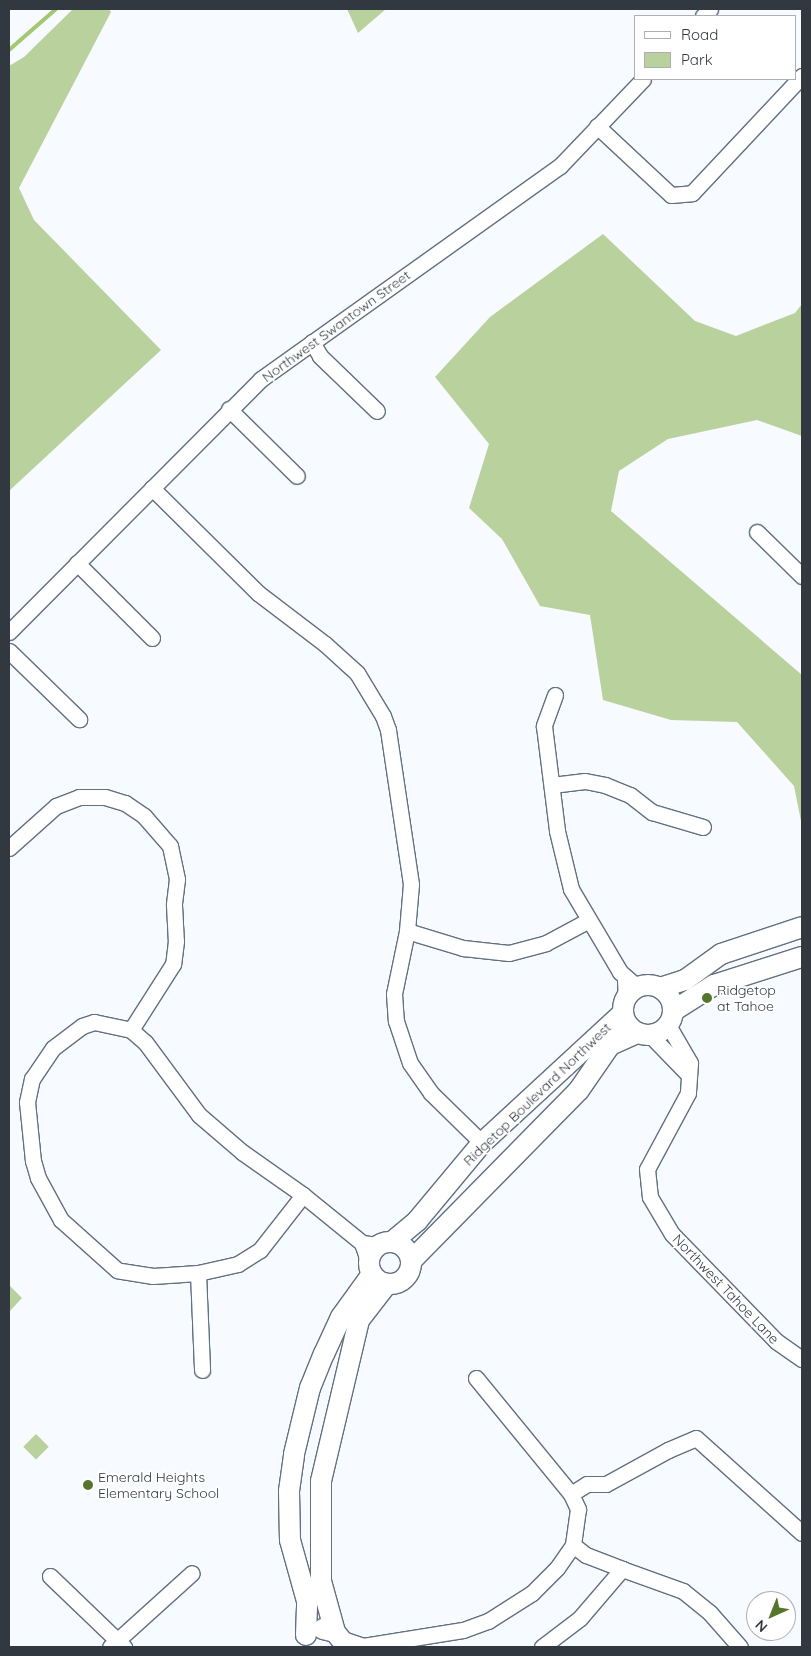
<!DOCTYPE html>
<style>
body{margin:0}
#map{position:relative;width:811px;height:1656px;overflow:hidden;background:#f7fafe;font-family:Quicksand,sans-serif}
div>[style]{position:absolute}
.green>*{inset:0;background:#b9d19d;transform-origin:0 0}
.stream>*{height:4px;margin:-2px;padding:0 2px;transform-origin:2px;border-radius:2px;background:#a2c970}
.roads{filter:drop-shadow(1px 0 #627080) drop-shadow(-1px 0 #627080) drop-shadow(0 1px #627080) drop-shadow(0 -1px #627080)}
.minor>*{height:15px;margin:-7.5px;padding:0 7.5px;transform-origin:7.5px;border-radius:7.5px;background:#fff}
.secondary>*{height:20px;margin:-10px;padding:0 10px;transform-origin:10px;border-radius:10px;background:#fff}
.secondary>.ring{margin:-10px;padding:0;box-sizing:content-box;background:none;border:20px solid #fff;border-radius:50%}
.dots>*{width:14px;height:14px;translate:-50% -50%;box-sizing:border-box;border:2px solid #fff;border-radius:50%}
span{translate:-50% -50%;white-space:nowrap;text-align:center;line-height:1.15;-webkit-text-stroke:4px #fff;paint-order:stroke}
.street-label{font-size:14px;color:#32383f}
.poi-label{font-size:14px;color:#32383f}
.left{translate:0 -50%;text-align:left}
.frame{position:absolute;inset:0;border:10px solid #32383f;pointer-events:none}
.legend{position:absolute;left:634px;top:15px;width:162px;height:65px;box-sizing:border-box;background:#fff;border:1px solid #adafb2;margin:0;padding:6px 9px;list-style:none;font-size:15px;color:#32383f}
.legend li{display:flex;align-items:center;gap:10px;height:25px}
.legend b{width:25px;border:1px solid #adafb2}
.north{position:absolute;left:746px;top:1591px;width:50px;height:50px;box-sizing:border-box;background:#fff;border:1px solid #adafb2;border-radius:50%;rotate:224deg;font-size:14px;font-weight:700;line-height:20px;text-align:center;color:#32383f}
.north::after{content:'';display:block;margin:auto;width:18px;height:22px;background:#58762b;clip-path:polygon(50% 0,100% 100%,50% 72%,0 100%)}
</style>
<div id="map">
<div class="green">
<div style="clip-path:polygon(73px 9px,109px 9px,111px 12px,19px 188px,34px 220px,161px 350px,9px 491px,9px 66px,24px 57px)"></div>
<div style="clip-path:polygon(347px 9px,386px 9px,358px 33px)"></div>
<div style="clip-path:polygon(603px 234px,695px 321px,736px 336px,795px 313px,802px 304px,802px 436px,757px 420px,668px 439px,619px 471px,611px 511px,802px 675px,802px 826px,794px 786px,737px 722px,671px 720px,603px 700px,590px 615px,540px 606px,502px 539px,469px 508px,489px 444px,435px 377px,490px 317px)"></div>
<div style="clip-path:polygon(9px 1285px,22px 1298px,9px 1312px)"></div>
<div style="left:36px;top:1434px;width:18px;height:18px;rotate:45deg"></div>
</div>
<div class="stream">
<div style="left:9px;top:50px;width:62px;rotate:-41.1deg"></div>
</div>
<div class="roads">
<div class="minor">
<div style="left:703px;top:16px;width:10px;rotate:-45deg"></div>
<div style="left:597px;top:126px;width:101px;rotate:43deg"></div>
<div style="left:671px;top:195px;width:21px;rotate:-5deg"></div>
<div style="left:692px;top:193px;width:161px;rotate:-46.8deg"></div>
<div style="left:312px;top:342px;width:16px;rotate:60deg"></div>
<div style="left:320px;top:356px;width:79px;rotate:44deg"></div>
<div style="left:229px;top:409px;width:95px;rotate:44.6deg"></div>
<div style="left:152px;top:488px;width:149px;rotate:44.7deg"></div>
<div style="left:258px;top:593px;width:84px;rotate:37.3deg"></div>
<div style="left:325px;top:644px;width:43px;rotate:42.2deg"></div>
<div style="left:357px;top:673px;width:50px;rotate:58.8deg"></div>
<div style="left:383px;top:716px;width:15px;rotate:70deg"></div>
<div style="left:388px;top:730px;width:156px;rotate:81.5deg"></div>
<div style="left:411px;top:884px;width:47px;rotate:94.9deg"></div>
<div style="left:407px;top:931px;width:64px;rotate:101.7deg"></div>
<div style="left:394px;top:994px;width:27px;rotate:86deg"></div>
<div style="left:396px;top:1021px;width:44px;rotate:71.6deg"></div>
<div style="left:410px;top:1063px;width:37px;rotate:55deg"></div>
<div style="left:431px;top:1093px;width:71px;rotate:44.4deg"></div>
<div style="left:757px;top:532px;width:63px;rotate:44.4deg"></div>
<div style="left:77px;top:563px;width:106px;rotate:45deg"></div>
<div style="left:9px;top:632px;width:357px;rotate:-45.1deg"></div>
<div style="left:261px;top:379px;width:367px;rotate:-35.5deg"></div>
<div style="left:560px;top:166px;width:120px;rotate:-46.3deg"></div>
<div style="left:9px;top:651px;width:98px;rotate:44.2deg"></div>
<div style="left:555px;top:695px;width:33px;rotate:110deg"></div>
<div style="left:544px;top:726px;width:106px;rotate:82.9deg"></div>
<div style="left:557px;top:831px;width:60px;rotate:76.4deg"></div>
<div style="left:571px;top:889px;width:96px;rotate:59.4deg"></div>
<div style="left:620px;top:972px;width:23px;rotate:41deg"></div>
<div style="left:552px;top:785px;width:33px;rotate:-7deg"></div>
<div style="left:585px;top:781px;width:20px;rotate:11deg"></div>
<div style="left:605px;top:785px;width:27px;rotate:22deg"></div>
<div style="left:630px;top:795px;width:28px;rotate:38deg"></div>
<div style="left:652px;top:812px;width:53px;rotate:16.4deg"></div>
<div style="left:9px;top:848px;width:63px;rotate:-41.8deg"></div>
<div style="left:56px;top:806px;width:25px;rotate:-21deg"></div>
<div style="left:79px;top:797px;width:26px"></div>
<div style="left:105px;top:797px;width:21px;rotate:17deg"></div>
<div style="left:125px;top:803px;width:23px;rotate:34deg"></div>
<div style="left:144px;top:816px;width:40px;rotate:49deg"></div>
<div style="left:170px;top:846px;width:34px;rotate:78deg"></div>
<div style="left:177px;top:879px;width:26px;rotate:97deg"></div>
<div style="left:174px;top:905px;width:36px;rotate:87deg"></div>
<div style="left:176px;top:941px;width:23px;rotate:97deg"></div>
<div style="left:173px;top:964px;width:78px;rotate:122.5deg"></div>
<div style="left:407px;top:931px;width:59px;rotate:16.9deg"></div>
<div style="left:463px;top:948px;width:46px;rotate:6.2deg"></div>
<div style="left:509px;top:953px;width:38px;rotate:-15deg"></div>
<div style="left:546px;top:943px;width:47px;rotate:-28.2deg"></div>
<div style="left:625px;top:980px;width:18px;rotate:87deg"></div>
<div style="left:668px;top:1025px;width:44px;rotate:59.9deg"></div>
<div style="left:690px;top:1063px;width:30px;rotate:94deg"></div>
<div style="left:688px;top:1093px;width:86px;rotate:118.3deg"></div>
<div style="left:647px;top:1169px;width:28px;rotate:84deg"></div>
<div style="left:650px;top:1197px;width:43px;rotate:59.3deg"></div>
<div style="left:672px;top:1234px;width:149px;rotate:45.8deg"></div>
<div style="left:776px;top:1341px;width:32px;rotate:35deg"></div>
<div style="left:650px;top:1035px;width:53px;rotate:45.8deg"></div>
<div style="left:303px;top:1195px;width:70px;rotate:128deg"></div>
<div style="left:260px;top:1250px;width:26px;rotate:148deg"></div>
<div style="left:238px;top:1264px;width:41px;rotate:167.3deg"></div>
<div style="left:198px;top:1273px;width:45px;rotate:176.2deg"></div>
<div style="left:153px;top:1276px;width:36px;rotate:-171deg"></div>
<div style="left:117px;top:1270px;width:75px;rotate:-138.2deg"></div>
<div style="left:61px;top:1220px;width:48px;rotate:-118.7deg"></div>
<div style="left:38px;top:1178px;width:18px;rotate:-106deg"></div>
<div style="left:33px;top:1161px;width:59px;rotate:-95.8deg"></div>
<div style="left:27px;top:1102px;width:24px;rotate:-78deg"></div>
<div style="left:32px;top:1079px;width:37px;rotate:-56deg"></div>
<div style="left:53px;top:1048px;width:36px;rotate:-37deg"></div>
<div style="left:82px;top:1026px;width:13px;rotate:-18deg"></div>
<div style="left:94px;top:1022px;width:38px;rotate:12deg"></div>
<div style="left:131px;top:1030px;width:18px;rotate:41deg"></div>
<div style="left:145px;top:1042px;width:91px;rotate:53.5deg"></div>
<div style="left:199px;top:1115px;width:57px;rotate:40.7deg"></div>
<div style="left:242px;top:1152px;width:75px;rotate:35.2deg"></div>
<div style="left:303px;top:1195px;width:76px;rotate:39.1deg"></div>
<div style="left:362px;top:1243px;width:21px;rotate:71deg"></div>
<div style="left:362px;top:1243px;width:17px;rotate:7deg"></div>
<div style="left:198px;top:1273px;width:97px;rotate:87.6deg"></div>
<div style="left:476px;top:1378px;width:150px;rotate:50.7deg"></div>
<div style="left:571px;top:1494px;width:17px;rotate:65deg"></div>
<div style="left:578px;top:1509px;width:36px;rotate:98deg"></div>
<div style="left:573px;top:1545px;width:16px;rotate:38deg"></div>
<div style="left:586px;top:1555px;width:39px;rotate:21deg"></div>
<div style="left:622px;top:1569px;width:65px;rotate:19.8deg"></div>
<div style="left:683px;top:1591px;width:35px;rotate:39deg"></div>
<div style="left:710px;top:1613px;width:45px;rotate:48.6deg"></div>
<div style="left:571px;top:1494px;width:19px;rotate:-32deg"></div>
<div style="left:587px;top:1484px;width:19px"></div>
<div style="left:606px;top:1484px;width:71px;rotate:-28.7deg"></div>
<div style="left:668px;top:1450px;width:30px;rotate:-23deg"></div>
<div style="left:696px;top:1438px;width:142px;rotate:41.9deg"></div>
<div style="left:50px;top:1576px;width:103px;rotate:43.8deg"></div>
<div style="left:343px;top:1639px;width:21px;rotate:19deg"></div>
<div style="left:363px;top:1646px;width:101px;rotate:-9.1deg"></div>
<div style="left:463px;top:1630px;width:27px;rotate:-20deg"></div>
<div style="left:488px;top:1621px;width:52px;rotate:-32.5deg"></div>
<div style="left:532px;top:1593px;width:35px;rotate:-45deg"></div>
<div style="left:557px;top:1568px;width:28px;rotate:-55deg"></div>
<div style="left:110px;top:1647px;width:110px;rotate:-42.1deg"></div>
<div style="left:542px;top:1647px;width:48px;rotate:-37.3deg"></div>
<div style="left:580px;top:1618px;width:65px;rotate:-49.4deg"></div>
</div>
<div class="secondary">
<div class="ring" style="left:623px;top:985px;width:30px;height:30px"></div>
<div style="left:660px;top:988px;width:26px;rotate:-18deg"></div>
<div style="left:685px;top:980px;width:44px;rotate:-35.8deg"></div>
<div style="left:721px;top:954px;width:85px;rotate:-18.4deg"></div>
<div style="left:673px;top:1011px;width:49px;rotate:-32.4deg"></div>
<div style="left:714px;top:985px;width:92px;rotate:-17.7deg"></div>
<div class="ring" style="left:369px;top:1242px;width:22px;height:22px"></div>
<div style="left:392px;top:1242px;width:33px;rotate:-40deg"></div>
<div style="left:417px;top:1221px;width:102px;rotate:-50.2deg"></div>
<div style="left:482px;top:1143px;width:192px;rotate:-42.7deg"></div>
<div style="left:412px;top:1260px;width:238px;rotate:-45.5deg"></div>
<div style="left:579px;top:1090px;width:55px;rotate:-55.4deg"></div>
<div style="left:610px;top:1045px;width:30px;rotate:-24deg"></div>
<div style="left:323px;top:1629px;width:12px;rotate:14deg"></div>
<div style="left:335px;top:1632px;width:19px;rotate:51deg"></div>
<div style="left:335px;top:1632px;width:53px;rotate:-105.4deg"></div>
<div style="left:321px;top:1581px;width:100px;rotate:-90deg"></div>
<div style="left:321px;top:1481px;width:165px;rotate:-76.7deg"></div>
<div style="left:359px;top:1320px;width:46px;rotate:-52.1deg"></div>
<div style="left:306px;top:1635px;width:34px;rotate:-88deg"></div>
<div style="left:307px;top:1601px;width:63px;rotate:-105.6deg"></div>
<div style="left:290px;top:1540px;width:49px;rotate:-91.2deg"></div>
<div style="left:289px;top:1491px;width:37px;rotate:-82deg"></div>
<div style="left:294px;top:1454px;width:68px;rotate:-76.4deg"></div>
<div style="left:310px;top:1388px;width:37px;rotate:-68deg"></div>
<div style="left:324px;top:1354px;width:41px;rotate:-65.3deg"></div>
<div style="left:341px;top:1317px;width:53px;rotate:-54.2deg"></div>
</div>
</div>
<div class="dots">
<div style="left:707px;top:998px;background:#58762b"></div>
<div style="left:88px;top:1485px;background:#58762b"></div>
</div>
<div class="street-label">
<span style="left:336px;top:326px;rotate:-36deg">Northwest Swantown Street</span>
<span style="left:537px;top:1094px;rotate:-44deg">Ridgetop Boulevard Northwest</span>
<span style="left:726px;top:1289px;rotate:46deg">Northwest Tahoe Lane</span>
</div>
<div class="poi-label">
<span class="left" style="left:717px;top:998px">Ridgetop<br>at Tahoe</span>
<span class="left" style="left:98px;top:1485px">Emerald Heights<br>Elementary School</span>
</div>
<div class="frame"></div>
<ul class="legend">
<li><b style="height:6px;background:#fff"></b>Road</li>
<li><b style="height:14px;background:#b9d19d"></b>Park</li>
</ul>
<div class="north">N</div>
</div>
